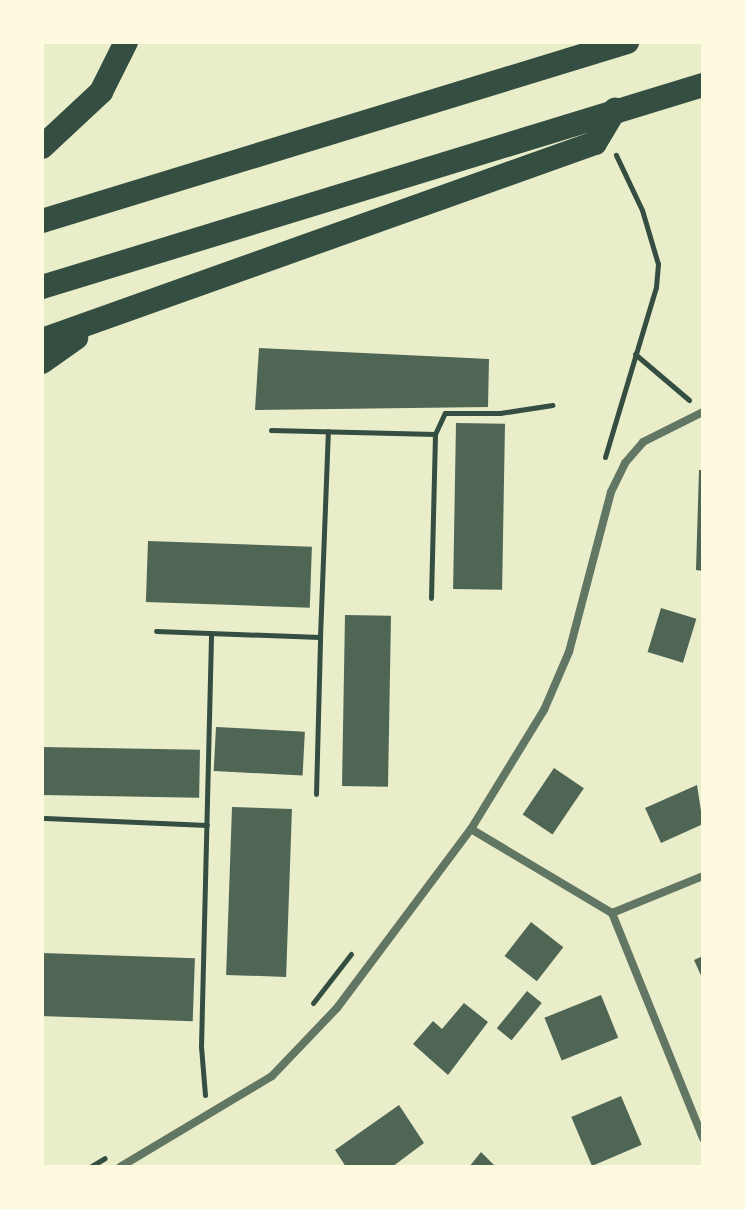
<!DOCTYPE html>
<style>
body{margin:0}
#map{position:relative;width:745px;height:1209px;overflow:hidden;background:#e9edc9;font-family:Quicksand,sans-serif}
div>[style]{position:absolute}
.building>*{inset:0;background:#4f6655;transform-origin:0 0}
.path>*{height:5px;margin:-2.5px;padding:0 2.5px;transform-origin:2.5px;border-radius:2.5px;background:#344e41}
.minor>*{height:8px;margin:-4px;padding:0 4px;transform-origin:4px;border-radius:4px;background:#617663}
.motorway>*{height:24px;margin:-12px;padding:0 12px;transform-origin:12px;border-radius:12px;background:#344e41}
span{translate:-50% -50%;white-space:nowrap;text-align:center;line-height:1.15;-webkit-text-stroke:6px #fefae0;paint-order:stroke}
.frame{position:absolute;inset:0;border:44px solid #fefae0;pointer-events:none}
</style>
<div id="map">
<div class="building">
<div style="clip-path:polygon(259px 348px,489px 359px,488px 407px,255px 410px)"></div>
<div style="left:456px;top:423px;width:49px;height:166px;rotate:1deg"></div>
<div style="clip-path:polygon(699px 470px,703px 470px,703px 571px,696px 570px)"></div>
<div style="left:148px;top:541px;width:164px;height:61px;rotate:2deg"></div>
<div style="left:661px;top:608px;width:37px;height:46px;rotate:17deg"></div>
<div style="left:345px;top:615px;width:46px;height:171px;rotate:1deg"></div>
<div style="left:216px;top:727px;width:89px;height:44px;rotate:3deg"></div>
<div style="left:42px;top:747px;width:158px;height:48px;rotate:1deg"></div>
<div style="left:554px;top:768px;width:36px;height:56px;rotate:34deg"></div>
<div style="clip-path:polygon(697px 785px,703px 824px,661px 843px,645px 808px)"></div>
<div style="left:232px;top:807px;width:60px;height:168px;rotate:2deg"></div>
<div style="left:531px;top:922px;width:41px;height:43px;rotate:38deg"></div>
<div style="left:42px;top:953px;width:153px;height:63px;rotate:2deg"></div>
<div style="clip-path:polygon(703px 956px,703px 980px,694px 960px)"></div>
<div style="left:527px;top:991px;width:19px;height:48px;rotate:39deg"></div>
<div style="left:601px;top:995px;width:46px;height:61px;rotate:68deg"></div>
<div style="clip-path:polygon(464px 1003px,488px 1022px,448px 1075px,413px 1044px,433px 1021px,442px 1029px)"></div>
<div style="left:621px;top:1096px;width:53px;height:54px;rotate:67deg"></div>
<div style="clip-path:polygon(399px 1105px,424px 1143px,392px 1167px,346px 1167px,335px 1150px)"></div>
<div style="clip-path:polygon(481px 1152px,496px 1167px,469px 1167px)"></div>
</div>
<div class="path">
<div style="left:635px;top:354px;width:71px;rotate:40.4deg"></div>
<div style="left:271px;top:430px;width:164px;rotate:1.4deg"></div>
<div style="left:435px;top:434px;width:23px;rotate:-65deg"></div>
<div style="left:445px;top:413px;width:55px"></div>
<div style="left:500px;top:413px;width:53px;rotate:-8.7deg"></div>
<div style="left:605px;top:457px;width:177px;rotate:-73.3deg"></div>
<div style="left:656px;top:287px;width:23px;rotate:-85deg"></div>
<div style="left:658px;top:264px;width:56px;rotate:-106.5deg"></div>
<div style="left:642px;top:210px;width:61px;rotate:-115.3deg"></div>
<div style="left:431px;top:598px;width:164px;rotate:-88.6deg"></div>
<div style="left:156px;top:631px;width:164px;rotate:2.1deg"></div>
<div style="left:320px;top:637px;width:206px;rotate:-87.8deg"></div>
<div style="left:316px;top:794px;width:157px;rotate:-88.5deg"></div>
<div style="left:45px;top:818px;width:162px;rotate:2.5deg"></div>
<div style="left:313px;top:1003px;width:62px;rotate:-52.2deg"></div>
<div style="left:205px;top:1095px;width:49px;rotate:-94.7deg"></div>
<div style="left:201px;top:1046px;width:413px;rotate:-88.6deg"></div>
<div style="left:90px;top:1167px;width:17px;rotate:-31deg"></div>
</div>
<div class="minor">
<div style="left:471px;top:829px;width:164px;rotate:30.8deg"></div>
<div style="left:612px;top:913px;width:243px;rotate:68deg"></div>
<div style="left:612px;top:913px;width:98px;rotate:-22.1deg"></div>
<div style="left:120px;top:1167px;width:177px;rotate:-30.9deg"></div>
<div style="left:272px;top:1076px;width:94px;rotate:-46.3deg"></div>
<div style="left:337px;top:1008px;width:224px;rotate:-53.2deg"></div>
<div style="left:471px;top:829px;width:140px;rotate:-58.5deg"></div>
<div style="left:544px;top:710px;width:63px;rotate:-66.7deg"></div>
<div style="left:569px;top:652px;width:165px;rotate:-75.3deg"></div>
<div style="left:611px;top:492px;width:32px;rotate:-64deg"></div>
<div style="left:625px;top:463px;width:28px;rotate:-49deg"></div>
<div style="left:643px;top:442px;width:67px;rotate:-26.6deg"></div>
</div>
<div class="motorway">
<div style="left:42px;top:147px;width:81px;rotate:-43deg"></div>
<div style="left:101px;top:92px;width:56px;rotate:-63.4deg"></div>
<div style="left:42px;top:221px;width:612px;rotate:-17.01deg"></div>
<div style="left:42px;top:287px;width:691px;rotate:-16.99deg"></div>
<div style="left:42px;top:340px;width:587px;rotate:-19.61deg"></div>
<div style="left:595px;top:143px;width:39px;rotate:-59deg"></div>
<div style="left:42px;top:362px;width:42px;rotate:-35.2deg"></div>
</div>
<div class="frame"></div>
</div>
